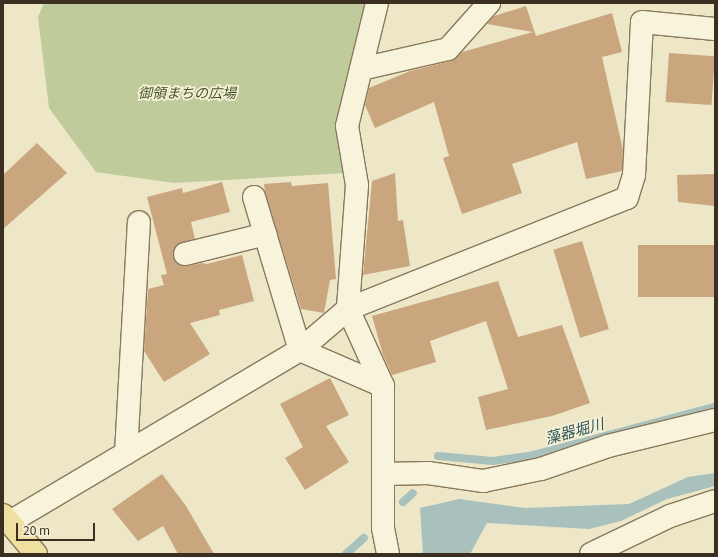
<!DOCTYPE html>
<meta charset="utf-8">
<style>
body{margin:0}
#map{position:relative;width:718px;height:557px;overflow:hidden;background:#ede6c7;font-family:Georgia,"Noto Sans JP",serif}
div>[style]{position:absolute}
.green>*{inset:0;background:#c0cb9b}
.water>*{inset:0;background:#a8c1bd}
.stream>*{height:8px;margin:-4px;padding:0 4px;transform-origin:4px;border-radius:4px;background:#a8c1bd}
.building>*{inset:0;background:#caa67e;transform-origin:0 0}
.roads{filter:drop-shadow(1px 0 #89795d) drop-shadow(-1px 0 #89795d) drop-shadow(0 1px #89795d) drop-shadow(0 -1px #89795d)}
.minor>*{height:22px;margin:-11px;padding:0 11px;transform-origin:11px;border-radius:11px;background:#f8f3db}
.major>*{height:22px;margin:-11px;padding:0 11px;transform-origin:11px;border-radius:11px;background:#efdfa1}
span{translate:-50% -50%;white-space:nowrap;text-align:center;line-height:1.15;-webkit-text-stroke:3.5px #f5f0d7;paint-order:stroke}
.park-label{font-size:14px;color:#455527;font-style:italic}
.water-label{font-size:15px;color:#305759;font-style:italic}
.frame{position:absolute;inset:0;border:4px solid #3a2f20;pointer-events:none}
.scale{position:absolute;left:16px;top:523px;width:79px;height:18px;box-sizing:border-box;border:2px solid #3a2f20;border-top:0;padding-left:5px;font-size:12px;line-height:14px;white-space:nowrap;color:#3a2f20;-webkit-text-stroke:3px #f5f0d7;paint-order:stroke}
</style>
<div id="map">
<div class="green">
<div style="clip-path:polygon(44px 3px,365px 3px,339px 120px,346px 173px,174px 183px,96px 172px,49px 108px,38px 17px)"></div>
</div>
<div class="water">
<div style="clip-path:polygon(715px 473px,715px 486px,667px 499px,621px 521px,589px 529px,487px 523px,470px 554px,423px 554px,420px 508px,459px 499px,525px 508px,629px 504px,688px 477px)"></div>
</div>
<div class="stream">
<div style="left:438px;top:456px;width:55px;rotate:5.2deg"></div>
<div style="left:493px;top:461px;width:36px;rotate:-8deg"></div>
<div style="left:529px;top:456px;width:192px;rotate:-14.8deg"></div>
<div style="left:403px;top:502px;width:13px;rotate:-42deg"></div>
<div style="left:346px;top:554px;width:24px;rotate:-42deg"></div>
</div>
<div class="building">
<div style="clip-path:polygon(526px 6px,536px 36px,612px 13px,622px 52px,602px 57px,623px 150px,622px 171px,586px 179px,577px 142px,512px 164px,522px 193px,462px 214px,443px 158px,449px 156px,434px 102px,375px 128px,365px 105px,369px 88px,410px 71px,451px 61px,462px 52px,533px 32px,487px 24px,494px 16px)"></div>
<div style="left:669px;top:53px;width:46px;height:49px;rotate:4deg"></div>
<div style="clip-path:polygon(37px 143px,67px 173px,3px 229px,3px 175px)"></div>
<div style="clip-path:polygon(395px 173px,398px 221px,403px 220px,410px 266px,363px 275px,372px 181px)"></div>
<div style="clip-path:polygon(715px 174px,715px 206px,678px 202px,677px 175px)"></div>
<div style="clip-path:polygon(222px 182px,230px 212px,191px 222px,195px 239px,177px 245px,173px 257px,176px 263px,188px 266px,202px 263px,207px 264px,242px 255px,254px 301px,219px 310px,220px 315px,190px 323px,210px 354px,164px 382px,144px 351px,148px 289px,164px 285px,161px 275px,167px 274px,147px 197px,182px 188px,183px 193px)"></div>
<div style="clip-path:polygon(291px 182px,292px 186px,328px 183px,336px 279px,330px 280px,324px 313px,301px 309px,265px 192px,264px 184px)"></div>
<div style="left:582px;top:241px;width:92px;height:30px;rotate:73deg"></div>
<div style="left:715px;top:245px;width:52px;height:77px;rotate:90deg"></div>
<div style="clip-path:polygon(498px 281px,518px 337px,562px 325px,590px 403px,552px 416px,486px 430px,478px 397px,508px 389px,486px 321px,430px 341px,436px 362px,392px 375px,383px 355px,372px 316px)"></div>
<div style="clip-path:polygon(330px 378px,349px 415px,326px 426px,349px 462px,305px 490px,285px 458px,303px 447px,280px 404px)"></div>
<div style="clip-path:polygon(162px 474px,186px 506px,214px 554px,178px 554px,163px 526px,138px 541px,112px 509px)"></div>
</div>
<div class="roads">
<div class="minor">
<div style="left:377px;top:3px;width:127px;rotate:103.7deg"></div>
<div style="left:347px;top:126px;width:60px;rotate:80.4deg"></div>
<div style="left:357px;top:185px;width:124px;rotate:94.2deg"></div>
<div style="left:348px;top:309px;width:85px;rotate:65.6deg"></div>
<div style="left:383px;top:386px;width:142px;rotate:90deg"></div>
<div style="left:383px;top:528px;width:26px;rotate:79deg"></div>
<div style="left:361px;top:69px;width:89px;rotate:-12.9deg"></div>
<div style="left:448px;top:49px;width:62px;rotate:-48.3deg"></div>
<div style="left:254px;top:197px;width:160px;rotate:73.3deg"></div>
<div style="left:300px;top:350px;width:90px;rotate:23.4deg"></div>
<div style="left:185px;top:254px;width:83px;rotate:-13.9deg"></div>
<div style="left:126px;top:453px;width:231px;rotate:-86.8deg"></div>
<div style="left:383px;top:474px;width:45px;rotate:-1.3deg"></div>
<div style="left:428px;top:473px;width:56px;rotate:8.3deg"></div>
<div style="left:483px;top:481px;width:59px;rotate:-11.7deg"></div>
<div style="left:541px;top:469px;width:71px;rotate:-18.9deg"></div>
<div style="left:608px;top:446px;width:110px;rotate:-13.7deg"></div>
<div style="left:10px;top:522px;width:337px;rotate:-30.7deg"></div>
<div style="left:300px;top:350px;width:63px;rotate:-40.5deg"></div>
<div style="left:348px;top:309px;width:300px;rotate:-21.7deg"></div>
<div style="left:627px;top:198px;width:24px;rotate:-73deg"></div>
<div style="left:634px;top:175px;width:153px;rotate:-87deg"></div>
<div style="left:642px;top:22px;width:73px;rotate:5.5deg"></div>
<div style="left:591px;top:554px;width:88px;rotate:-25.7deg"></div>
<div style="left:670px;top:516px;width:47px;rotate:-18.4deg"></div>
</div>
<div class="major">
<div style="left:3px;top:515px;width:51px;rotate:49.8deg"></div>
</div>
</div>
<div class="park-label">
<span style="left:187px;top:92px">御領まちの広場</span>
</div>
<div class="water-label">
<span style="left:574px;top:430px;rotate:-15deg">藻器堀川</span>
</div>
<div class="frame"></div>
<div class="scale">20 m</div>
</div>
